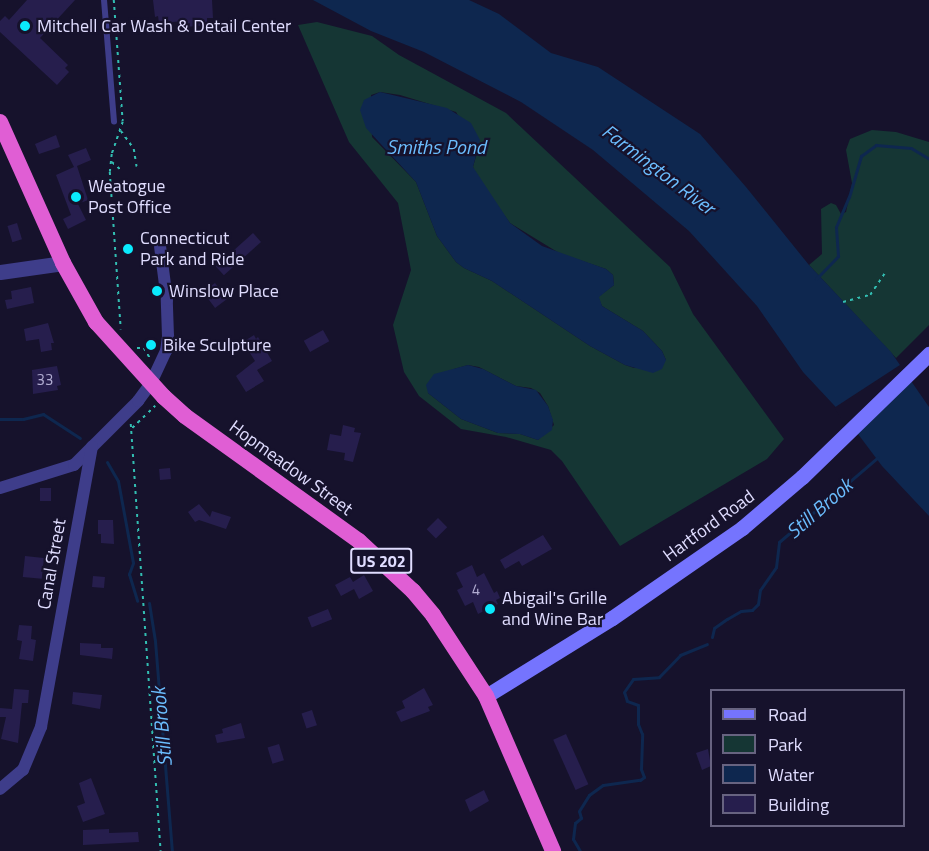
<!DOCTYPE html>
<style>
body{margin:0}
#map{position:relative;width:929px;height:851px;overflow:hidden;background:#16122c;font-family:"Titillium Web",sans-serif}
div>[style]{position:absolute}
.green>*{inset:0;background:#153634}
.water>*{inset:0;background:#0e274f}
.pier>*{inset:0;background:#16122c;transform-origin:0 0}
.stream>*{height:3px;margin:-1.5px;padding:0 1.5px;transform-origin:1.5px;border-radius:1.5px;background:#0e274f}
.building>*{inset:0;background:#261e4d;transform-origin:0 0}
.path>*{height:1.5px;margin-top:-0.75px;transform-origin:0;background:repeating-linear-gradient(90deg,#32beb2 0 3px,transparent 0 7.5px)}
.service>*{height:6px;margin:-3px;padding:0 3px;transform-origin:3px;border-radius:3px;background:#3e3d8a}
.minor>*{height:12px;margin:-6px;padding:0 6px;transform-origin:6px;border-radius:6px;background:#3e3d8a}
.tertiary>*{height:15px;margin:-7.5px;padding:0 7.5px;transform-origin:7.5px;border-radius:7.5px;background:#3e3d8a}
.secondary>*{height:15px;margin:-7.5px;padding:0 7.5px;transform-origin:7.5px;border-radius:7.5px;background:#7574fe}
.trunk>*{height:16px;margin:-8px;padding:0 8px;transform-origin:8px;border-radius:8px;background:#e05ed4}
.dots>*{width:16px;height:16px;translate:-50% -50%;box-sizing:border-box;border:3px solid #16122c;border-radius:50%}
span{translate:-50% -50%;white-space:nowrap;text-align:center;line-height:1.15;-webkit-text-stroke:4.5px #16122c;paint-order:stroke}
.number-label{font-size:15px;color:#b2add2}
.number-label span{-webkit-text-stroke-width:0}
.shield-label span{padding:2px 4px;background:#16122c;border:2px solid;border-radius:4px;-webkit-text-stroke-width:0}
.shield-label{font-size:16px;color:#e0ddff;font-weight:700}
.poi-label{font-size:18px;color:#e0ddff}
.left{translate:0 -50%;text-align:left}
.street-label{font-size:18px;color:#e0ddff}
.water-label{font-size:20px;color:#6bbdfe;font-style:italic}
.legend{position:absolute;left:710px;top:689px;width:195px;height:138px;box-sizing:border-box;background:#16122c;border:2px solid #676380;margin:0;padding:8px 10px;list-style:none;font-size:18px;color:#e0ddff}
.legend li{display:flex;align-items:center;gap:12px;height:30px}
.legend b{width:30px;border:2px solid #676380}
</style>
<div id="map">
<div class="green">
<div style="clip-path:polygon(evenodd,317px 22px,372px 36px,399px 55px,506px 113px,670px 267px,693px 314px,784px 439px,767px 459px,620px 546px,562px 461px,551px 450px,506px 437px,461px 429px,419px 396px,404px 372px,393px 325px,411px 270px,398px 203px,349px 142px,298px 25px,317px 22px,380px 92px,400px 95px,456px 112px,478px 149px,473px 167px,476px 176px,510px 223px,559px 253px,606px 269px,613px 275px,614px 285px,598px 297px,602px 306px,643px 331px,662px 351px,666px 360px,634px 368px,625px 365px,590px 346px,492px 281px,464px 268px,456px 262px,437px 236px,416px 182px,372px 137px,371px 95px,380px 92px,317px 22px,468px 365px,479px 367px,516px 386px,531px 388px,540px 393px,548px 406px,554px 425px,538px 440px,520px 434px,498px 433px,461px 419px,428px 393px,454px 369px,468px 365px)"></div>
<div style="clip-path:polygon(872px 130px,896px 132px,929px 142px,929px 325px,896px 358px,809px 265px,822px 254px,821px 209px,831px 203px,836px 205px,841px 214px,846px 212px,852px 183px,846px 150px,850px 139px)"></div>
</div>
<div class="water">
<div style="clip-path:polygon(313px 0,469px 0,499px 14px,551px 53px,598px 67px,700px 134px,746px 187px,809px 265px,891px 352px,929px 407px,929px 516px,882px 466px,846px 418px,803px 372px,757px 306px,689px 231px,593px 150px,521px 102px,424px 52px,371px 31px)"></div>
<div style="clip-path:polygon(380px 92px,447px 108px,471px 123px,480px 140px,473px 167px,510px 223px,542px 246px,606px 269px,613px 275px,614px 285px,599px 297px,602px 306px,643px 331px,662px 351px,666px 360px,662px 369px,653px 373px,625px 365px,590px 346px,492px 281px,464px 268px,456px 262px,437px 236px,416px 182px,366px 128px,360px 110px,364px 100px)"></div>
<div style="clip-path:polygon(468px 365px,483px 369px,516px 386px,536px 390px,548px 406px,553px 420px,552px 430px,538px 440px,520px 434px,498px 433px,461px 419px,428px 393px,426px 385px,434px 374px)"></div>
</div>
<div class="pier">
<div style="left:903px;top:363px;width:20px;height:82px;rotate:57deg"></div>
</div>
<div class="stream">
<div style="left:816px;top:279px;width:32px;rotate:-46deg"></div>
<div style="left:838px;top:256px;width:29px;rotate:-94deg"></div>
<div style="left:836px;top:227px;width:33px;rotate:-67deg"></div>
<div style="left:849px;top:197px;width:43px;rotate:-73.7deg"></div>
<div style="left:861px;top:156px;width:19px;rotate:-36deg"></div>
<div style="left:876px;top:145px;width:35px;rotate:5deg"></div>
<div style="left:911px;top:148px;width:21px;rotate:31deg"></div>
<div style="left:0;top:419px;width:23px"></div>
<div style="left:23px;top:419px;width:21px;rotate:-14deg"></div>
<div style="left:43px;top:414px;width:44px;rotate:33deg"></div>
<div style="left:107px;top:462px;width:22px;rotate:60deg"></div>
<div style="left:118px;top:481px;width:83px;rotate:79.6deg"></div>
<div style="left:133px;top:563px;width:12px;rotate:110deg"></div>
<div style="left:129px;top:574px;width:28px;rotate:73deg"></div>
<div style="left:149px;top:603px;width:38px;rotate:81deg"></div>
<div style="left:155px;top:641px;width:211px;rotate:85.4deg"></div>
<div style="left:712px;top:637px;width:9px;rotate:-77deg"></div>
<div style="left:714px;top:628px;width:16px;rotate:-35deg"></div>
<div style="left:727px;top:619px;width:16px;rotate:-30deg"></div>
<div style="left:741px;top:611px;width:11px;rotate:-5deg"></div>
<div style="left:752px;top:610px;width:8px;rotate:-45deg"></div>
<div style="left:758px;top:604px;width:14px;rotate:-82deg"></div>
<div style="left:760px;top:590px;width:28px;rotate:-55deg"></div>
<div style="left:776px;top:567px;width:25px;rotate:-83deg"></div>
<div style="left:779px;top:542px;width:130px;rotate:-40.6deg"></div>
<div style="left:580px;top:851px;width:14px;rotate:-120deg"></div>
<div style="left:573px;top:839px;width:16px;rotate:-83deg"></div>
<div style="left:575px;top:823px;width:8px;rotate:-40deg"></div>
<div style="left:581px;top:818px;width:7px;rotate:-106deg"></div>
<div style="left:579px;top:811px;width:19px;rotate:-58deg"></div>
<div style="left:589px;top:795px;width:17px;rotate:-36deg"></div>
<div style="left:603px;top:785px;width:37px;rotate:-8deg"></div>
<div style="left:640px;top:780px;width:5px;rotate:-37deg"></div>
<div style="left:644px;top:777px;width:9px;rotate:-111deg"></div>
<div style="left:641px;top:769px;width:35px;rotate:-88deg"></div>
<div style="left:642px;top:734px;width:11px;rotate:-112deg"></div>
<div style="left:638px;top:724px;width:19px;rotate:-90deg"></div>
<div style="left:638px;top:705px;width:12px;rotate:-160deg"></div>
<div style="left:627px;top:701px;width:9px;rotate:-108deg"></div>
<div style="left:624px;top:692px;width:16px;rotate:-55deg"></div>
<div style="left:633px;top:679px;width:26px;rotate:-4deg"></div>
<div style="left:659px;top:677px;width:30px;rotate:-46deg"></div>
<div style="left:680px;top:655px;width:29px;rotate:-22deg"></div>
</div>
<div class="building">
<div style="clip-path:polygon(27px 0,75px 0,40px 38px,68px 65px,65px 68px,69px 72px,57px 85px,0 32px,0 21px,5px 16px,9px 20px)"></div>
<div style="clip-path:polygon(153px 0,212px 0,213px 18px,207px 18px,207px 25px,186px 27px,185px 21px,159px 23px,158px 16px,155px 17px)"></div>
<div style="clip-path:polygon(56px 135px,60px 147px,39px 154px,35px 144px)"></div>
<div style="clip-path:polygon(86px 148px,91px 160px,77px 166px,88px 200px,78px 204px,86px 220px,68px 229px,63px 219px,71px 215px,56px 175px,74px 167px,68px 155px)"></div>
<div style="left:17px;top:223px;width:17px;height:10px;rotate:73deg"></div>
<div style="left:253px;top:233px;width:12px;height:50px;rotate:48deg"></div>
<div style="left:215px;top:283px;width:20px;height:15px;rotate:53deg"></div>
<div style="clip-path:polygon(31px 287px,34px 303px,7px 309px,5px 300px,12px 299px,11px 291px)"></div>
<div style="clip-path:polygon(48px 323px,54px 343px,51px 343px,52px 350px,41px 352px,39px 339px,26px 341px,24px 329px)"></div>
<div style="left:323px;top:330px;width:13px;height:22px;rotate:61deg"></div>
<div style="clip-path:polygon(254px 335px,256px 339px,258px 337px,272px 361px,257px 370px,264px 381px,246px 392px,236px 376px,255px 361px,243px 342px)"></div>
<div style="clip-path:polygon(57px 366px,61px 385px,57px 386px,58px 390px,33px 394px,32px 370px)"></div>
<div style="clip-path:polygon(343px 425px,355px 428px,354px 432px,361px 433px,353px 462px,344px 460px,345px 453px,327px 450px,330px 434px,341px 436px)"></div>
<div style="left:170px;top:468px;width:11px;height:11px;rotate:85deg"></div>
<div style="left:40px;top:488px;width:11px;height:13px"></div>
<div style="clip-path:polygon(199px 504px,210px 517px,212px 511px,231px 517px,226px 529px,199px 520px,195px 522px,188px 512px)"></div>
<div style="left:438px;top:518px;width:13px;height:16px;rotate:45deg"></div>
<div style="clip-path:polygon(98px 520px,113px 520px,114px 544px,101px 543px,101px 534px,98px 534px)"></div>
<div style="clip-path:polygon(543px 535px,552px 549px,522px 566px,519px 561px,505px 569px,500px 560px)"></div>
<div style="left:25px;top:556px;width:19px;height:21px;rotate:6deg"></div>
<div style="clip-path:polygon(472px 565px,477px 577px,484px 573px,494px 593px,497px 591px,500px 598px,496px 600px,498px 604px,478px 614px,473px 602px,465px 606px,457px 590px,463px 587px,456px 573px)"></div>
<div style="clip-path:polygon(364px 575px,373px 591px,359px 599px,354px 589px,341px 596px,335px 585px,350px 577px,353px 582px)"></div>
<div style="left:93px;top:576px;width:12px;height:11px;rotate:5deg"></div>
<div style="left:328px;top:609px;width:11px;height:22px;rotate:68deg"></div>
<div style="clip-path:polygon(19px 625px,32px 626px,31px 639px,36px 640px,33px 661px,19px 659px,22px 641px,17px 640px)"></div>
<div style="clip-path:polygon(80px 643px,101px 644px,101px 648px,113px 648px,112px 659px,80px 655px)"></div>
<div style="clip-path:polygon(424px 688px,433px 705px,428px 707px,430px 711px,401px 722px,396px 712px,405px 708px,402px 701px)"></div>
<div style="clip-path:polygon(14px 689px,29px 690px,28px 703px,22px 703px,18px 743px,1px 739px,6px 717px,0 717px,0 708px,12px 709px)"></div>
<div style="clip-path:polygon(73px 692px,102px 695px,100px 709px,72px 704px)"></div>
<div style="left:312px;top:710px;width:16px;height:11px;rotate:72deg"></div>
<div style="clip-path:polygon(241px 723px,245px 738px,217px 743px,215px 735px,223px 733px,222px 729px)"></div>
<div style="left:566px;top:734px;width:55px;height:14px;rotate:66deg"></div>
<div style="left:279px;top:744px;width:17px;height:12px;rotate:73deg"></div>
<div style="clip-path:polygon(708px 749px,711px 766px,702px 770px,696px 753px)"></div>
<div style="clip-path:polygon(91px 778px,105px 814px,83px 822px,77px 806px,85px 803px,79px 783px)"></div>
<div style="clip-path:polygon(484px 790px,489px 801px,470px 812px,465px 800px)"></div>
<div style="clip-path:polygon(109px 829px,109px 833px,138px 832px,139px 842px,83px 845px,83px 830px)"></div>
</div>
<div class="path">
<div style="left:114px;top:0;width:122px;rotate:85.8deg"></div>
<div style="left:123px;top:122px;width:34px;rotate:109deg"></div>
<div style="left:112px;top:154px;width:18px;rotate:96deg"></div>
<div style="left:110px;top:172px;width:158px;rotate:86deg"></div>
<div style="left:121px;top:131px;width:22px;rotate:54deg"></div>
<div style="left:134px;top:149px;width:18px;rotate:81deg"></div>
<div style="left:112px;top:162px;width:11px;rotate:41deg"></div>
<div style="left:843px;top:302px;width:28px;rotate:-15deg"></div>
<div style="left:870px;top:295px;width:27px;rotate:-56deg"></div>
<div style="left:137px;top:348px;width:7px"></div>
<div style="left:144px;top:348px;width:12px;rotate:59deg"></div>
<div style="left:131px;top:424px;width:428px;rotate:86deg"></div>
<div style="left:132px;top:428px;width:32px;rotate:-44deg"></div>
</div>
<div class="service">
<div style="left:104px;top:0;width:122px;rotate:85.3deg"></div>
</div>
<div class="minor">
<div style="left:0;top:488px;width:77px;rotate:-17.3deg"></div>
<div style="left:74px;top:465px;width:91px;rotate:-45deg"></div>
<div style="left:138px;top:401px;width:22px;rotate:-54deg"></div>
<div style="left:151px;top:383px;width:35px;rotate:-65deg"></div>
<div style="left:166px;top:351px;width:15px;rotate:-82deg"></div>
<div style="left:168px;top:336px;width:36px;rotate:-92deg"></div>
<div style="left:167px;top:300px;width:54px;rotate:-97.4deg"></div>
<div style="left:0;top:789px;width:30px;rotate:-40deg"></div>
<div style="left:23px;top:770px;width:47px;rotate:-67.3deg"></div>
<div style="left:41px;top:727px;width:285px;rotate:-79.7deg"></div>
</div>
<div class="tertiary">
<div style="left:0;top:272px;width:64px;rotate:-8.1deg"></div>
</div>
<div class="secondary">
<div style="left:486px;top:696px;width:148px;rotate:-31.8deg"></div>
<div style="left:612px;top:618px;width:158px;rotate:-34.7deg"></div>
<div style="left:742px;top:528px;width:79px;rotate:-40.4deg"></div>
<div style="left:802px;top:477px;width:177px;rotate:-44.1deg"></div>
</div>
<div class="trunk">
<div style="left:0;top:122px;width:154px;rotate:65.9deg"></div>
<div style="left:63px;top:263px;width:68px;rotate:60.8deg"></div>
<div style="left:96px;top:322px;width:101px;rotate:47.8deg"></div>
<div style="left:164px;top:397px;width:28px;rotate:42deg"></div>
<div style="left:185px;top:416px;width:214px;rotate:35.7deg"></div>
<div style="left:359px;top:541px;width:74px;rotate:42.8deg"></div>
<div style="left:413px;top:591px;width:31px;rotate:50deg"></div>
<div style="left:433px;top:615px;width:97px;rotate:56.8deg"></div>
<div style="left:486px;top:696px;width:169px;rotate:66.6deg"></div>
</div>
<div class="dots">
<div style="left:25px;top:26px;background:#0aeafd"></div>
<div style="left:76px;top:197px;background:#0aeafd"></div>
<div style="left:128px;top:249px;background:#0aeafd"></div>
<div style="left:157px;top:291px;background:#0aeafd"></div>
<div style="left:151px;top:345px;background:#0aeafd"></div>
<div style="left:490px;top:609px;background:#0aeafd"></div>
</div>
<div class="number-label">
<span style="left:45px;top:380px">33</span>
<span style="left:476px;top:590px">4</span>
</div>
<div class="shield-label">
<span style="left:381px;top:561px">US 202</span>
</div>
<div class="poi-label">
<span class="left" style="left:37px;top:26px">Mitchell Car Wash &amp; Detail Center</span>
<span class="left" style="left:88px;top:197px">Weatogue<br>Post Office</span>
<span class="left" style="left:140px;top:249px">Connecticut<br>Park and Ride</span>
<span class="left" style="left:169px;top:291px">Winslow Place</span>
<span class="left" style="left:163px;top:345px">Bike Sculpture</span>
<span class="left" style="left:502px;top:609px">Abigail's Grille<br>and Wine Bar</span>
</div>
<div class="street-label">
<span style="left:291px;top:468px;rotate:36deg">Hopmeadow Street</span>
<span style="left:709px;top:526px;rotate:-36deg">Hartford Road</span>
<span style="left:52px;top:564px;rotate:-80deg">Canal Street</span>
</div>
<div class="water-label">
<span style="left:436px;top:146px">Smiths Pond</span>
<span style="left:659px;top:169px;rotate:37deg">Farmington River</span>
<span style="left:819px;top:508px;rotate:-41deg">Still Brook</span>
<span style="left:161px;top:727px;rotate:-95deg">Still Brook</span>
</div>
<ul class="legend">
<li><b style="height:8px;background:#7574fe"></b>Road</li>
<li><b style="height:16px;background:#153634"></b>Park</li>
<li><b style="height:16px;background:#0e274f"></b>Water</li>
<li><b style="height:16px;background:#261e4d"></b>Building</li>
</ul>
</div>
